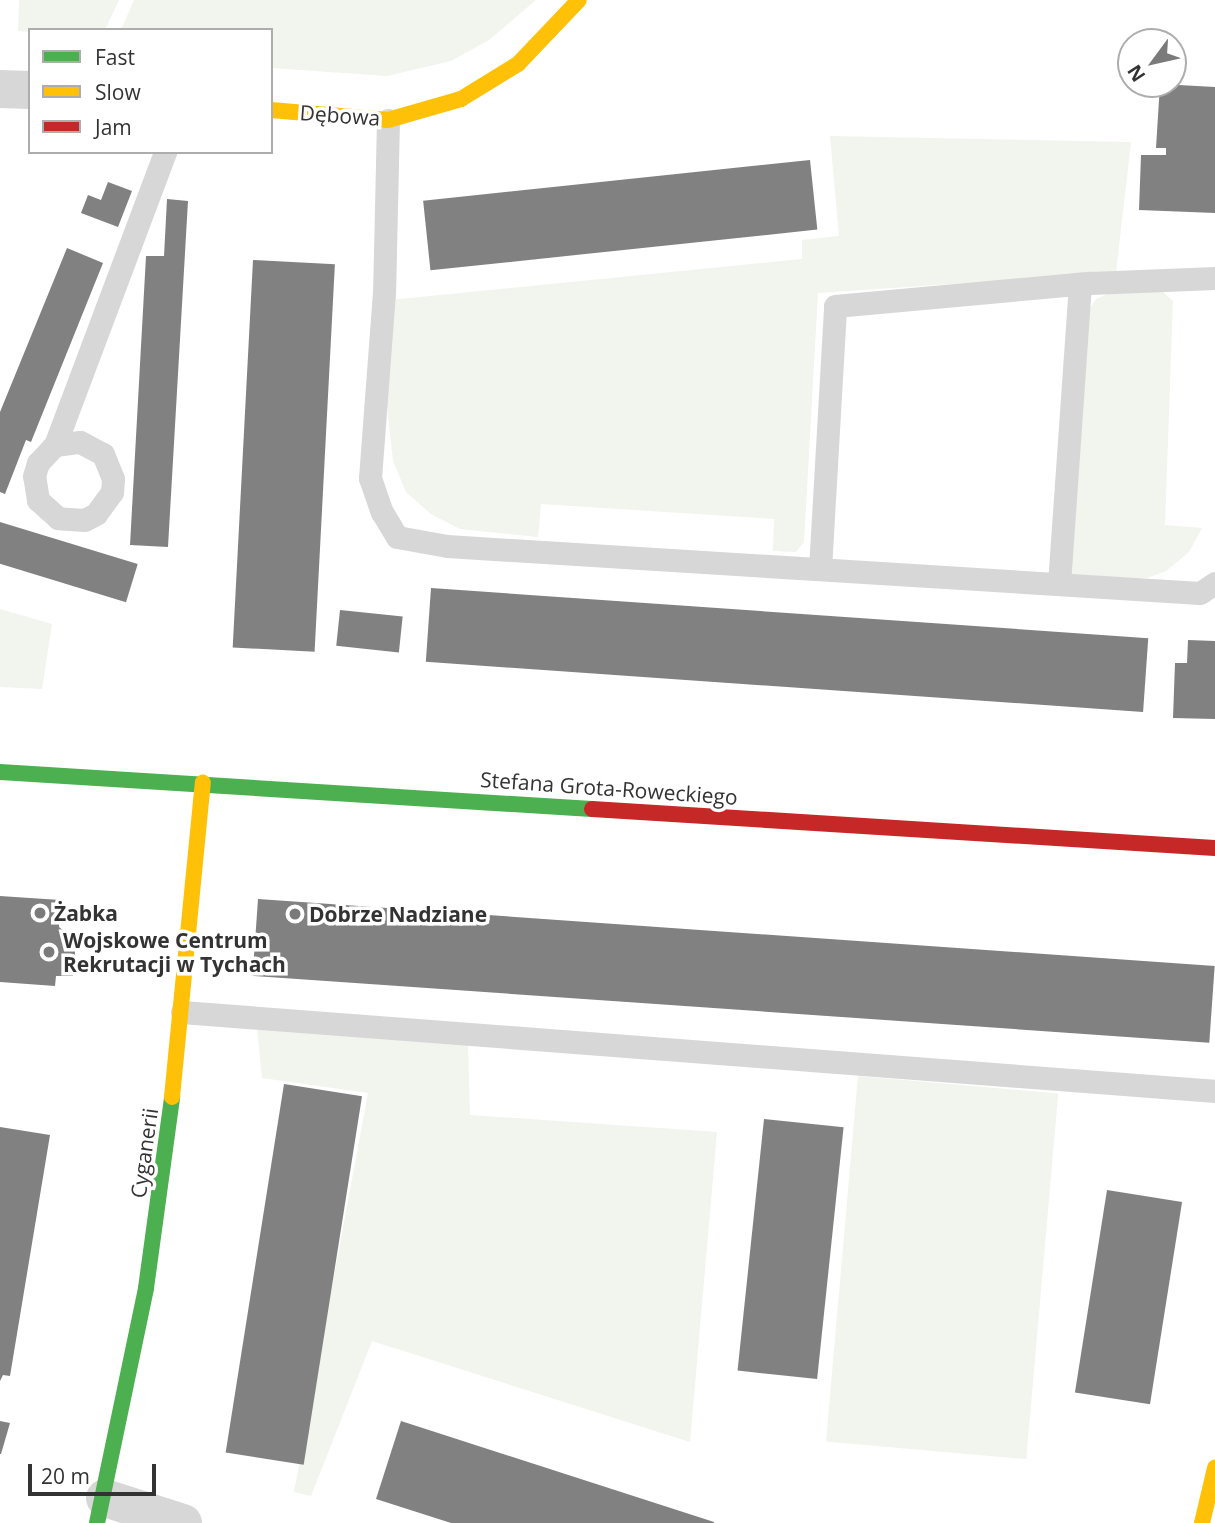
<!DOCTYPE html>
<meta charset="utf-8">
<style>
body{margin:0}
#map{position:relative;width:1215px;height:1523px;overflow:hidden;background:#fff;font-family:"Open Sans",sans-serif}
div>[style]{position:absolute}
.green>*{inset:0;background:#f1f5ed;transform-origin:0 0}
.building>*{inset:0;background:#818181;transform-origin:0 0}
.lane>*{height:23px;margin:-11.5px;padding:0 11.5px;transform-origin:11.5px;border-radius:11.5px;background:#d7d7d7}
.street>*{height:38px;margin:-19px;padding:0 19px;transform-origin:19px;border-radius:19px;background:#d7d7d7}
.fast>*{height:16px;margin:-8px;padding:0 8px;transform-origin:8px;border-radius:8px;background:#4caf50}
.slow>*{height:16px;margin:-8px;padding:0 8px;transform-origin:8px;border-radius:8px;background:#ffc107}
.jam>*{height:16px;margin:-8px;padding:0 8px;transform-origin:8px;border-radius:8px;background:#c62828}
.dots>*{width:19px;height:19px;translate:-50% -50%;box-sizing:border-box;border:4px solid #fff;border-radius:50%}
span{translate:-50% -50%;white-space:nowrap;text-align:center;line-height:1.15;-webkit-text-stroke:7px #fff;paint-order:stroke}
.street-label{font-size:21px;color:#333}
.poi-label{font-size:21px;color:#333;font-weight:700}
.left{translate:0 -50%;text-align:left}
.legend{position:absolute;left:28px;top:28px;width:245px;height:126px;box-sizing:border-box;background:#fff;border:2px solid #adadad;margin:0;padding:9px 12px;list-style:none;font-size:21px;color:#333}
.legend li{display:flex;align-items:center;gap:14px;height:35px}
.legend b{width:35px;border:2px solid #adadad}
.north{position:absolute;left:1117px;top:28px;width:70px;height:70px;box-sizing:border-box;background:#fff;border:2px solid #adadad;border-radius:50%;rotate:237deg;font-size:19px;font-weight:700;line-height:28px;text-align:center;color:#333}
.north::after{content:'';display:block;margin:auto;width:24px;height:32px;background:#7a7a7a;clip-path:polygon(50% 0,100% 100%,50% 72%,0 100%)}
.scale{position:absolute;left:28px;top:1464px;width:128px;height:32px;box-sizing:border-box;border:4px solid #333;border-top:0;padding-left:9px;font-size:21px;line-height:24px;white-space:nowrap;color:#333;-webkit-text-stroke:5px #fff;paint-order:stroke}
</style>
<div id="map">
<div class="green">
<div style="clip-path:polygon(19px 0,119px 0,105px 30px,30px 32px,18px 31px)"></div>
<div style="clip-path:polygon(134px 0,536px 0,489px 40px,451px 61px,387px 76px,271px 68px,271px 30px,121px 30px)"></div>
<div style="clip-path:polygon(830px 136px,1131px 142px,1116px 273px,818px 293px,804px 542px,796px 552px,773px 551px,774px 519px,541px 504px,538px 537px,460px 529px,431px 514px,406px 492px,393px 461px,387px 406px,390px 300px,802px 259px,802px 240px,839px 236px)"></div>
<div style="clip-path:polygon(1162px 291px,1173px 301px,1165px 525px,1202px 528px,1189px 552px,1166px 571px,1147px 578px,1070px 576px,1088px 311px,1096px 299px,1110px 293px)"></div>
<div style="clip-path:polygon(0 609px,52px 624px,42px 689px,0 687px)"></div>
<div style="clip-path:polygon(257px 1028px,468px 1043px,470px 1115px,717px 1132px,690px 1442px,372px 1341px,311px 1496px,294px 1492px,368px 1093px,262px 1078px)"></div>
<div style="left:858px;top:1076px;width:201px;height:367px;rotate:5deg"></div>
</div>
<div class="building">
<div style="clip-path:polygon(1160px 84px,1215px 87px,1215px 213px,1139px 210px,1141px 155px,1166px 155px,1166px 148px,1156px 148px)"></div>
<div style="left:810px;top:160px;width:70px;height:389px;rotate:84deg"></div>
<div style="clip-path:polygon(108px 182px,132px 191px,118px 227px,81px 213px,88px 195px,101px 200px)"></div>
<div style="clip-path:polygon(167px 199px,188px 201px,168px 547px,130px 545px,146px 256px,164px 256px)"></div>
<div style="clip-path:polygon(67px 248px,103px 263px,31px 442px,26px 440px,5px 494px,0 492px,0 412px)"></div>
<div style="left:253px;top:260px;width:82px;height:388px;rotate:3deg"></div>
<div style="left:0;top:522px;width:144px;height:40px;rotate:17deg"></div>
<div style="left:431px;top:588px;width:719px;height:74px;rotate:4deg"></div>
<div style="left:340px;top:610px;width:63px;height:36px;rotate:6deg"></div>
<div style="clip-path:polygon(1188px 640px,1215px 641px,1215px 719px,1173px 718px,1175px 663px,1187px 663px)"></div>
<div style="clip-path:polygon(0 896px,60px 900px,59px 927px,76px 941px,73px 976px,56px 976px,55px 986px,0 982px)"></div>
<div style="left:258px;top:899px;width:959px;height:77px;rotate:4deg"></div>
<div style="left:284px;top:1084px;width:79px;height:373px;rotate:9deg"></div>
<div style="left:764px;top:1119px;width:80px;height:253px;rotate:6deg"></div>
<div style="clip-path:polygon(0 1127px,50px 1135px,10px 1376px,3px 1375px,0 1381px)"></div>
<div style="left:1107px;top:1190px;width:76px;height:205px;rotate:9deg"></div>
<div style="clip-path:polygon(0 1421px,10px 1423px,1px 1454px,0 1454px)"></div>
<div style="clip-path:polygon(401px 1421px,714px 1522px,714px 1523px,451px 1523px,376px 1499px)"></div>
</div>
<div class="lane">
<div style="left:388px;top:120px;width:172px;rotate:91.3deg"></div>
<div style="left:384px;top:292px;width:187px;rotate:94.3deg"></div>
<div style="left:370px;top:478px;width:36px;rotate:71deg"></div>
<div style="left:382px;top:512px;width:29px;rotate:59deg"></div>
<div style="left:397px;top:537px;width:51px;rotate:10.2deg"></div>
<div style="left:447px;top:546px;width:754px;rotate:3.57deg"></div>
<div style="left:1200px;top:593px;width:18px;rotate:-34deg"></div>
<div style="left:55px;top:445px;width:25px;rotate:-7deg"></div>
<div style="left:80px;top:442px;width:26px;rotate:28deg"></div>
<div style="left:103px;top:454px;width:27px;rotate:68deg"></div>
<div style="left:113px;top:479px;width:13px;rotate:94deg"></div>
<div style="left:112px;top:492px;width:27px;rotate:126deg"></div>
<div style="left:96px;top:514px;width:13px;rotate:153deg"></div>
<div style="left:84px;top:520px;width:26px;rotate:-176deg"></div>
<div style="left:58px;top:518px;width:27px;rotate:-138deg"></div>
<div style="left:38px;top:500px;width:24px;rotate:-99deg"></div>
<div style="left:34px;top:476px;width:14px;rotate:-73deg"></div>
<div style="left:38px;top:463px;width:25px;rotate:-47deg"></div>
<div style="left:55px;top:445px;width:313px;rotate:-69.4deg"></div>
<div style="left:820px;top:569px;width:263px;rotate:-86.7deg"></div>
<div style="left:835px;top:306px;width:256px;rotate:-5.2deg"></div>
<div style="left:1090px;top:283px;width:125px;rotate:-2.3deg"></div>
<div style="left:1059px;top:584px;width:301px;rotate:-86deg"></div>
<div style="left:182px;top:1012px;width:1036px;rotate:4.37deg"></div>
</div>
<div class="street">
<div style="left:0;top:89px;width:30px;rotate:2deg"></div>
<div style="left:105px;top:1498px;width:82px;rotate:17.8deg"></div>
</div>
<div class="fast">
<div style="left:0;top:772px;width:593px;rotate:3.58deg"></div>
<div style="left:97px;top:1523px;width:240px;rotate:-78.2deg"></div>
<div style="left:146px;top:1288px;width:193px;rotate:-82.2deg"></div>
</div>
<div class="slow">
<div style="left:271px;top:110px;width:117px;rotate:4.9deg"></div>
<div style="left:388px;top:120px;width:76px;rotate:-16deg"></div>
<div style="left:461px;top:99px;width:67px;rotate:-31.6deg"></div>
<div style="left:518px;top:64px;width:88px;rotate:-46.4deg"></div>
<div style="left:172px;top:1097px;width:316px;rotate:-84.4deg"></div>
<div style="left:1202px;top:1523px;width:57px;rotate:-76.7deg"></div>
</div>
<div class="jam">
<div style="left:592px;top:809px;width:624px;rotate:3.58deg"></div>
</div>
<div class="dots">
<div style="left:40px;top:913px;background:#7a7a7a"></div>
<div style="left:295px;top:914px;background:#7a7a7a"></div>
<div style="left:49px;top:952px;background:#7a7a7a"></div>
</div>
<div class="street-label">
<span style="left:340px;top:115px;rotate:4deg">Dębowa</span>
<span style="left:609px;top:788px;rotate:4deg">Stefana Grota-Roweckiego</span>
<span style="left:144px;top:1153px;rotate:-82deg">Cyganerii</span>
</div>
<div class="poi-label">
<span class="left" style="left:54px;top:913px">Żabka</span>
<span class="left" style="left:309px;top:914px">Dobrze Nadziane</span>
<span class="left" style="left:63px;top:952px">Wojskowe Centrum<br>Rekrutacji w Tychach</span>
</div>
<ul class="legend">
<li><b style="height:9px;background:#4caf50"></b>Fast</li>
<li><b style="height:9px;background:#ffc107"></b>Slow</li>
<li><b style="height:9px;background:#c62828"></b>Jam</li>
</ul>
<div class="north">N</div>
<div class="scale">20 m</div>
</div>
